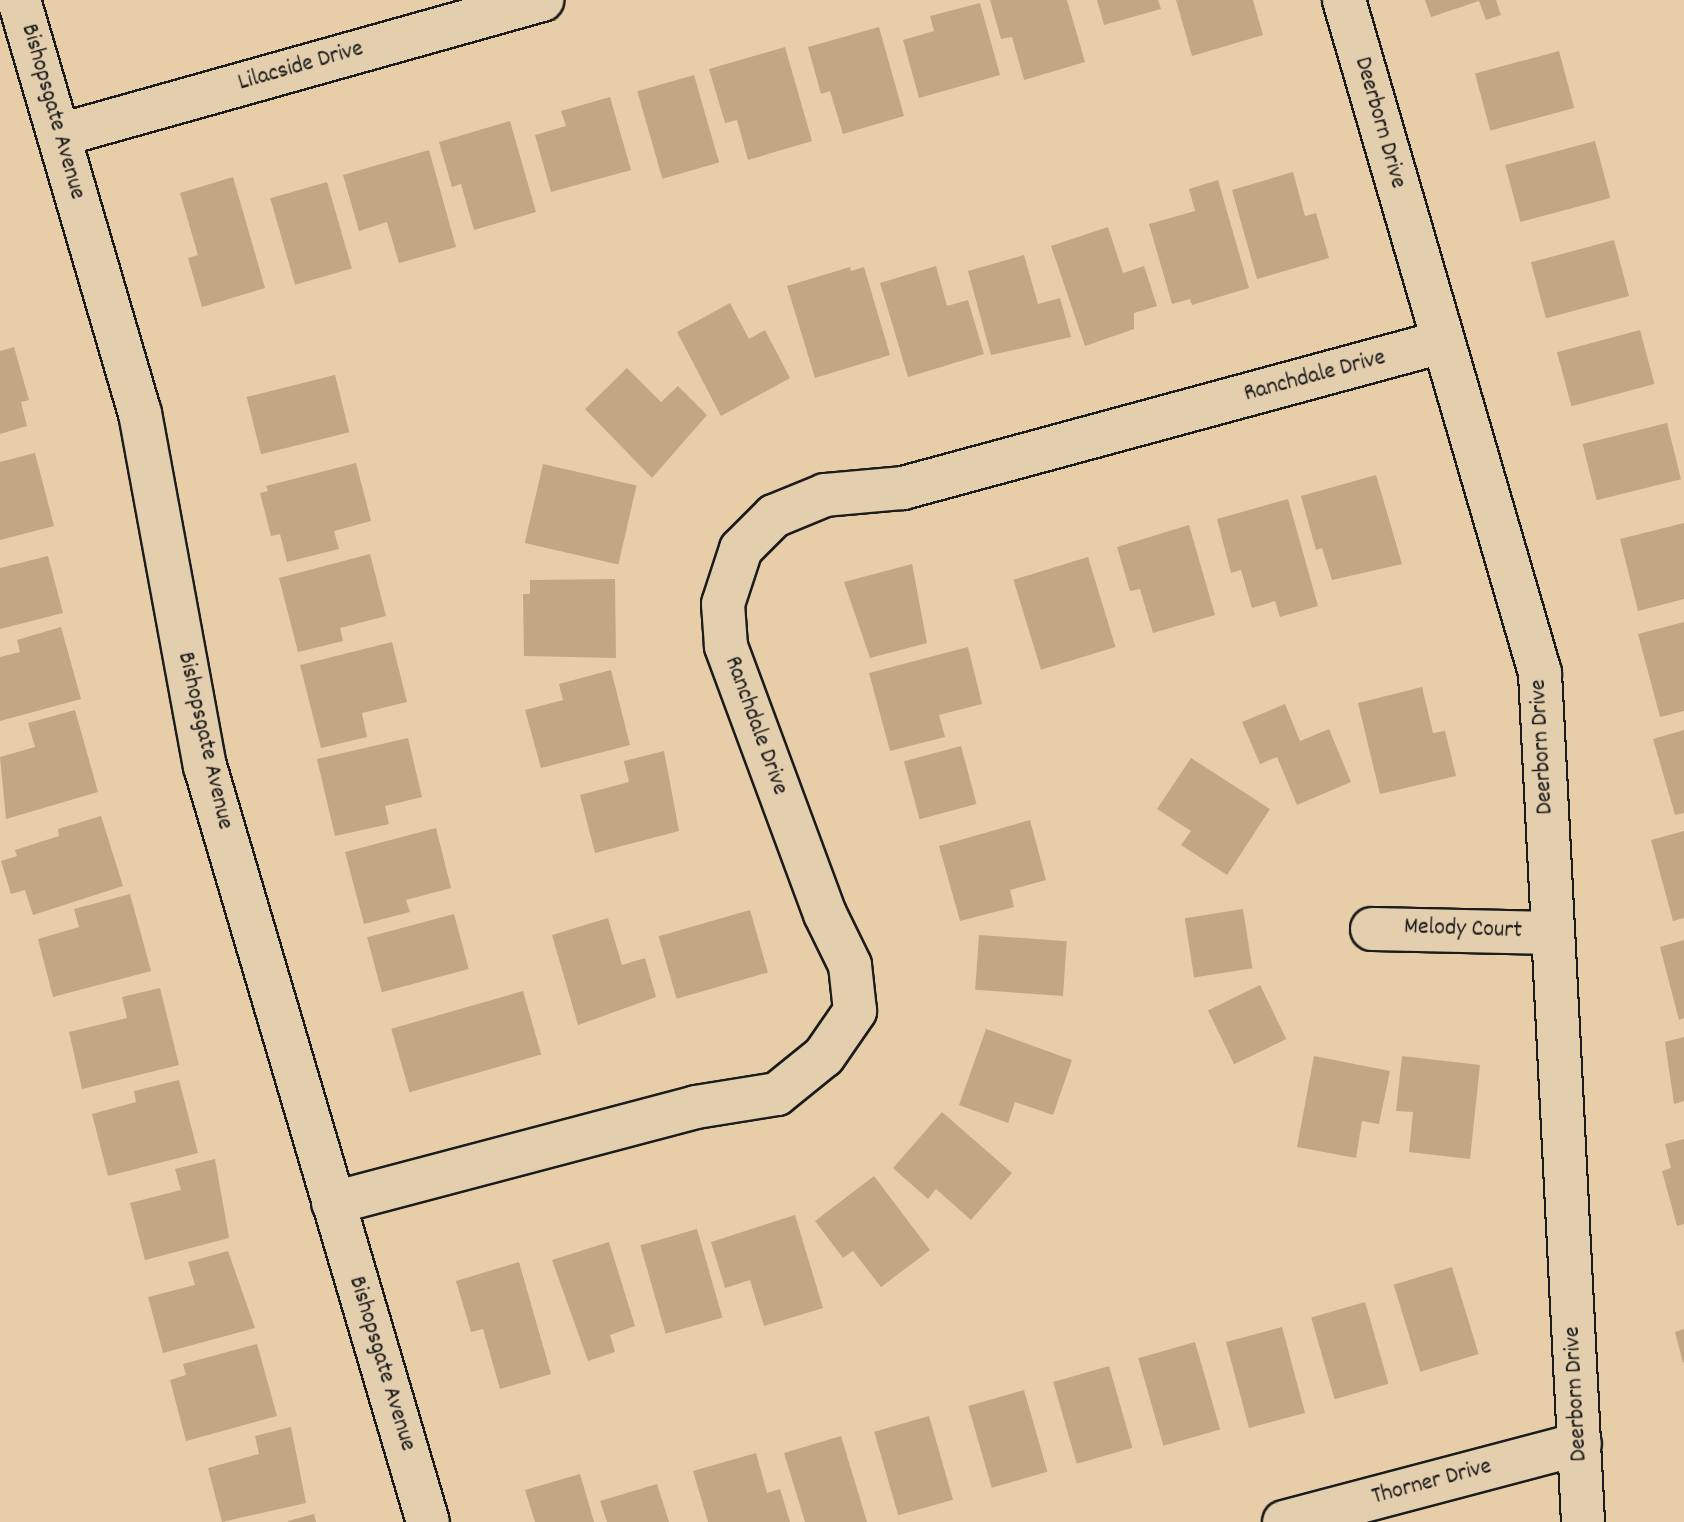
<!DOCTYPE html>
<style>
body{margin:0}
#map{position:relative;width:1684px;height:1522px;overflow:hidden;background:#e7cea9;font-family:Dekko,sans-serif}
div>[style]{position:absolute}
.building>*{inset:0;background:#c1a784;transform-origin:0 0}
.roads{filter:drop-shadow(2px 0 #1c1c1c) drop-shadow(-2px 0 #1c1c1c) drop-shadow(0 2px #1c1c1c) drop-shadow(0 -2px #1c1c1c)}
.street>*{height:42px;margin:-21px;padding:0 21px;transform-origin:21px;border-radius:21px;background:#e3cead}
span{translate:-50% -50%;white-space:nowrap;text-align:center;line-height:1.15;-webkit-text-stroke:6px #e3cead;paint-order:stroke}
.street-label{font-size:24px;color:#1c1c1c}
</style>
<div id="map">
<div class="building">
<div style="clip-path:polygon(990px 0,1067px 0,1085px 62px,1024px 80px,1012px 37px,1001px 39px)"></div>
<div style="clip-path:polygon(1097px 0,1158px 0,1161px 9px,1104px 25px)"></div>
<div style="clip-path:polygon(1176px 0,1253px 0,1263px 35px,1192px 56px)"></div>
<div style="clip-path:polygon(1425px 0,1496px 0,1501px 15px,1486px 20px,1479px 1px,1431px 17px)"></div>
<div style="clip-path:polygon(980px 3px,1000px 75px,919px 98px,903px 40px,934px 31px,930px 16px)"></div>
<div style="clip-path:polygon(879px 27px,904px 116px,843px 134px,830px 91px,821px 94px,808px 47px)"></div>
<div style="clip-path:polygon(785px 47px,812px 141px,748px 160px,737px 120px,725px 123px,709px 69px)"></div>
<div style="left:1559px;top:51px;width:59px;height:87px;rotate:75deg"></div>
<div style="left:694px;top:75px;width:91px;height:59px;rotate:74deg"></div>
<div style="clip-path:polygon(610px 97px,631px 170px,551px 192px,535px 135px,566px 126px,561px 111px)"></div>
<div style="clip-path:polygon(510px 121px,536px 212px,474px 230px,461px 184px,452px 187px,439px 142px)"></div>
<div style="left:1595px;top:141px;width:59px;height:93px;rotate:75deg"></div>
<div style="clip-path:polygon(429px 150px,456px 247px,399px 263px,387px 222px,359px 231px,343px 175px)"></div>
<div style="clip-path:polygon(1293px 172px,1305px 216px,1316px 213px,1329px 258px,1257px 279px,1232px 190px)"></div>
<div style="clip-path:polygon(233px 177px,265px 288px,202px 307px,188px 258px,198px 255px,180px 193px)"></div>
<div style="clip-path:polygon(1218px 180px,1249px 288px,1192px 305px,1190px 299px,1172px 304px,1149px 224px,1195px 211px,1189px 189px)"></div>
<div style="left:327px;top:182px;width:90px;height:59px;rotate:74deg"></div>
<div style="clip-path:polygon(1108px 227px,1123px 273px,1144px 266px,1157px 306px,1134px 313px,1134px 329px,1085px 346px,1051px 246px)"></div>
<div style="left:1614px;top:240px;width:58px;height:86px;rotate:75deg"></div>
<div style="clip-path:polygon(1024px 255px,1038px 304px,1060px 298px,1071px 337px,991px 355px,968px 271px)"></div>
<div style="clip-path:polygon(936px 266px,947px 306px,968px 300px,984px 354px,908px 377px,880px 283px)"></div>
<div style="clip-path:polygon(850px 267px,851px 271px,864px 267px,890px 355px,815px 378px,787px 286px)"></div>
<div style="clip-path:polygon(730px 303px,749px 339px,765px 330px,790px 378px,721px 416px,677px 332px)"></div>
<div style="left:1640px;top:330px;width:56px;height:86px;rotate:75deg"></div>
<div style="clip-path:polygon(14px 347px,29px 400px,21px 402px,27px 426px,0 434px,0 351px)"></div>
<div style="clip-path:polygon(627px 368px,661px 402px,678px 386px,707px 415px,652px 478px,585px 409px)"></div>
<div style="left:335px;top:375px;width:59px;height:91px;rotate:76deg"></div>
<div style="left:1667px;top:423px;width:58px;height:87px;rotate:76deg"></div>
<div style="clip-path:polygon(35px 453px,54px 526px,0 540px,0 462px)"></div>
<div style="clip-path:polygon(356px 463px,371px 521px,334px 531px,339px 549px,287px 562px,280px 534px,271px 536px,260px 493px,268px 491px,266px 486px)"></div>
<div style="left:543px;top:464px;width:96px;height:81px;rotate:13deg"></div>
<div style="clip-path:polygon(1376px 475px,1402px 564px,1332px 580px,1322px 548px,1316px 550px,1301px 496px)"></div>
<div style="clip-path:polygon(1288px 499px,1318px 606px,1280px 617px,1275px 601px,1252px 608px,1241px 570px,1231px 573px,1217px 519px)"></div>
<div style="clip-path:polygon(1684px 523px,1684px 599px,1638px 611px,1620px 539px)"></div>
<div style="clip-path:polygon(1189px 525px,1215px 615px,1153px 633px,1140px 589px,1130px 591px,1117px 547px)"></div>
<div style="clip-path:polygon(370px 554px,386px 616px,340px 628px,343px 641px,298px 652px,279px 578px)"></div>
<div style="clip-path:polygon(48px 556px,63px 613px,0 629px,0 568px)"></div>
<div style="left:1088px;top:557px;width:94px;height:78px;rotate:73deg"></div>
<div style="clip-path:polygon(912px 564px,927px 643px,870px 658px,844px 582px)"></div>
<div style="clip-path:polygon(615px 579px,616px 658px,524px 656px,523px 594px,530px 594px,530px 580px)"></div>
<div style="clip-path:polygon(1684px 622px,1684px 711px,1660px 717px,1638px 634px)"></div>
<div style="clip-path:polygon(61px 627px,81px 699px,0 721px,0 657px,20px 652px,17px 640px)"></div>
<div style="clip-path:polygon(392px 642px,407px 702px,362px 713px,367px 737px,321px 748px,300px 665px)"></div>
<div style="clip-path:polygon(968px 647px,982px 704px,939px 715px,945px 737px,890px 751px,869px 673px)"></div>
<div style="clip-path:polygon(611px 670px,630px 745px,541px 768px,525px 710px,563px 700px,559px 684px)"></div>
<div style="clip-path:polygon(1422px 687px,1433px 733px,1445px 731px,1456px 776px,1380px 794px,1358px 703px)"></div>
<div style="clip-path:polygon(1285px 704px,1300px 741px,1329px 729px,1351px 782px,1297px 805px,1277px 757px,1260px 764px,1242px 722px)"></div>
<div style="clip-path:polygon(75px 710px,98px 792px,6px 819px,0 757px,35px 747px,28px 723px)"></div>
<div style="clip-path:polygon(1684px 730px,1684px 813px,1675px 815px,1653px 739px)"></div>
<div style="clip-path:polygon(408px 738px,422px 797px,385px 806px,389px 824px,335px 836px,317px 759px)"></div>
<div style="left:961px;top:746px;width:60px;height:59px;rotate:75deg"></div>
<div style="clip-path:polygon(664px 751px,679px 831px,595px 853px,580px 795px,629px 782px,624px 761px)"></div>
<div style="clip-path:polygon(1191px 758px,1270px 809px,1227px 875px,1181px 845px,1191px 831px,1157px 809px)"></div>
<div style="clip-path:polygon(101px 816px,123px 886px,33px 915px,25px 890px,11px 894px,1px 861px,17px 856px,15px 850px,59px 836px,58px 829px)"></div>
<div style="clip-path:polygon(1030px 820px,1046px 880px,1010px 890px,1014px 907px,960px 921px,939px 846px)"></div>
<div style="clip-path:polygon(436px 828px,451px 888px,406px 900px,410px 912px,364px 924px,345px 852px)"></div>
<div style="clip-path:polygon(1684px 831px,1684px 918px,1673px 921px,1651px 840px)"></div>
<div style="clip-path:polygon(130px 894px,151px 971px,53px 997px,38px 939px,79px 927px,74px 909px)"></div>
<div style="left:1243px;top:909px;width:60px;height:59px;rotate:81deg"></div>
<div style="left:750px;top:910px;width:65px;height:95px;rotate:74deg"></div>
<div style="left:454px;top:914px;width:57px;height:90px;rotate:75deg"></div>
<div style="clip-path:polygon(608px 918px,622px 965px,645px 958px,656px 997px,578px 1025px,552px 935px)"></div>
<div style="left:979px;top:935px;width:88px;height:55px;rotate:4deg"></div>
<div style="clip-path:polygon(1684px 940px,1684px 1018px,1679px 1020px,1660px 947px)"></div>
<div style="left:1260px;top:985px;width:60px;height:58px;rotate:64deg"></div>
<div style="clip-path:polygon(160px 988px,179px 1065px,82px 1089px,69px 1032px,127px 1018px,122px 997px)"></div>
<div style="left:523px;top:991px;width:66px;height:137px;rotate:74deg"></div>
<div style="clip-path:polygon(986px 1029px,1072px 1060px,1053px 1115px,1015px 1102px,1008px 1123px,959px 1105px)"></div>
<div style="clip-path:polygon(1684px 1037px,1684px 1101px,1674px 1104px,1665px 1042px)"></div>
<div style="clip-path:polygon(1314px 1056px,1390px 1071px,1379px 1124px,1362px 1121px,1356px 1158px,1297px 1147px)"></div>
<div style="clip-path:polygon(1402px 1056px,1480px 1065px,1470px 1159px,1409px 1152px,1413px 1112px,1396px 1111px)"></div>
<div style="clip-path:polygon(179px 1080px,198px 1153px,108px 1176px,92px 1114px,136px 1102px,134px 1091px)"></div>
<div style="clip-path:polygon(942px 1112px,1012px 1173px,971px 1220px,936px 1189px,928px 1199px,893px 1168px)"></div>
<div style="clip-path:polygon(1684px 1139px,1684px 1224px,1677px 1226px,1662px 1171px,1671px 1168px,1665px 1144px)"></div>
<div style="clip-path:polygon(215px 1159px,229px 1238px,145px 1260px,130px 1203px,181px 1190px,175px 1169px)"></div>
<div style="clip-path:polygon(874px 1176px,930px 1250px,881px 1287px,853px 1251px,843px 1258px,815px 1221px)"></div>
<div style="clip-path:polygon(795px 1215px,823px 1308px,764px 1326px,750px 1280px,725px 1288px,711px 1242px)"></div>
<div style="left:697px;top:1229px;width:92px;height:59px;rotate:74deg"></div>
<div style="clip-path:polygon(609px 1242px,635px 1326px,610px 1335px,615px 1352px,588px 1361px,552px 1260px)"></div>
<div style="clip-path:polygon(228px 1251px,255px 1328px,163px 1353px,148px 1297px,195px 1285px,188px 1262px)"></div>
<div style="clip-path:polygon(519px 1262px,551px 1374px,500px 1389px,483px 1329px,471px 1332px,456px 1281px)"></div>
<div style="left:1452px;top:1267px;width:91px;height:61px;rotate:73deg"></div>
<div style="left:1365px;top:1302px;width:85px;height:56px;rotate:74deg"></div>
<div style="left:1282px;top:1327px;width:89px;height:58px;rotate:75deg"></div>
<div style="clip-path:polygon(1684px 1329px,1684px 1362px,1683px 1363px,1675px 1332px)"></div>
<div style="left:1195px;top:1342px;width:91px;height:59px;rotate:74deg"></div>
<div style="clip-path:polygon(257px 1344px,277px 1416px,186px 1441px,170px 1380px,186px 1375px,183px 1364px)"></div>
<div style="left:1109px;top:1366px;width:85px;height:58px;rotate:74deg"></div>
<div style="left:1024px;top:1390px;width:85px;height:58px;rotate:74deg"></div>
<div style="left:929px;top:1416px;width:87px;height:57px;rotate:74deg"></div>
<div style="clip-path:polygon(291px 1427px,306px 1503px,222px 1522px,208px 1468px,259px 1454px,255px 1436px)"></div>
<div style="clip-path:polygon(841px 1436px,867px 1522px,805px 1522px,784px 1453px)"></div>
<div style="clip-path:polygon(756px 1453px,767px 1493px,780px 1489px,790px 1522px,708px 1522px,693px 1471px)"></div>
<div style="clip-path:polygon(580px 1474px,594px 1522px,535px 1522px,525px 1490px)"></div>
<div style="clip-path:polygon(657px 1484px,669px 1522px,607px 1522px,600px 1501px)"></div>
<div style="clip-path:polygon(314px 1514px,316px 1522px,288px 1522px,288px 1521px)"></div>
</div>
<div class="roads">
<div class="street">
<div style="left:19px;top:0;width:430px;rotate:73.7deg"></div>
<div style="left:140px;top:413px;width:359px;rotate:79.6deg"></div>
<div style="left:205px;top:766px;width:788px;rotate:73.57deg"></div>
<div style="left:1344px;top:0;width:701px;rotate:73.76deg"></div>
<div style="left:1540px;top:673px;width:850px;rotate:87.1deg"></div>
<div style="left:60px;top:135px;width:501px;rotate:-15.65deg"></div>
<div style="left:1372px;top:929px;width:181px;rotate:1.3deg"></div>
<div style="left:333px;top:1203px;width:375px;rotate:-14.8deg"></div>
<div style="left:696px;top:1107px;width:82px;rotate:-9.1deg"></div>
<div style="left:777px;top:1094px;width:60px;rotate:-39deg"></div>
<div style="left:824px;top:1056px;width:55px;rotate:-55.4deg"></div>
<div style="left:855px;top:1011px;width:46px;rotate:-96.2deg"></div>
<div style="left:850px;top:965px;width:57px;rotate:-116.1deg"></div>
<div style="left:825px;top:914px;width:286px;rotate:-110.3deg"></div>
<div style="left:726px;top:646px;width:42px;rotate:-94.1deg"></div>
<div style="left:723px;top:604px;width:58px;rotate:-71.9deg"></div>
<div style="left:741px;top:549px;width:47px;rotate:-45deg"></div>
<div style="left:774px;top:516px;width:55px;rotate:-22.4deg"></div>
<div style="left:825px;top:495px;width:78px;rotate:-5.1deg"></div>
<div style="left:903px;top:488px;width:558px;rotate:-15.16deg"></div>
<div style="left:1284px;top:1522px;width:306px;rotate:-14.8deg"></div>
</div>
</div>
<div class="street-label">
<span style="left:301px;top:67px;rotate:-16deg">Lilacside Drive</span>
<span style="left:52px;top:112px;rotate:74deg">Bishopsgate Avenue</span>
<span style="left:1379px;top:123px;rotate:74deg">Deerborn Drive</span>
<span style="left:1315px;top:377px;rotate:-15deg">Ranchdale Drive</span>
<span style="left:755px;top:726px;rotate:70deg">Ranchdale Drive</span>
<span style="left:204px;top:741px;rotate:77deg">Bishopsgate Avenue</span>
<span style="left:1543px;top:747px;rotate:-93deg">Deerborn Drive</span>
<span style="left:1463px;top:930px;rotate:2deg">Melody Court</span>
<span style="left:381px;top:1364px;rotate:73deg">Bishopsgate Avenue</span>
<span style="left:1577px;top:1394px;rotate:-93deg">Deerborn Drive</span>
<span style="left:1432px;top:1483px;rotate:-15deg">Thorner Drive</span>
</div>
</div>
